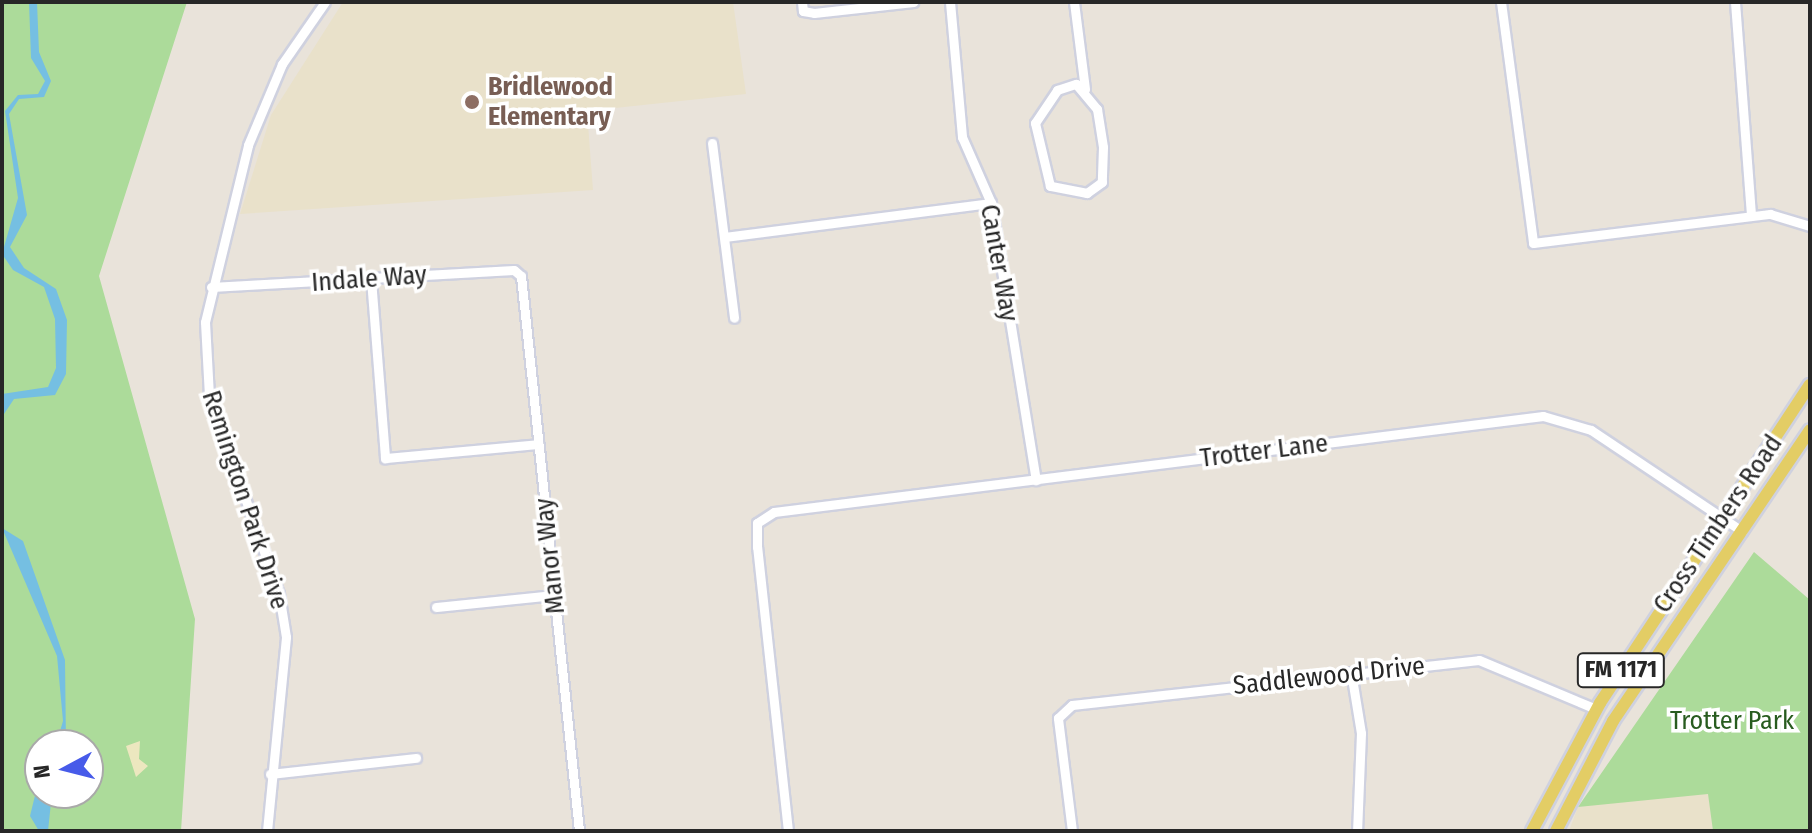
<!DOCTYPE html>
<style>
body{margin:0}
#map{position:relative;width:1812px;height:833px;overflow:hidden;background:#e9e3da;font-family:"Fira Sans Condensed",sans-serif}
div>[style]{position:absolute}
.education>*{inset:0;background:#e9e1ca}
.green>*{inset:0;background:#acdb9a}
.sand>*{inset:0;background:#ece7bf}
.water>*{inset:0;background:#75bfe2}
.roads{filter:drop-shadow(2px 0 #cfd1df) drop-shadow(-2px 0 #cfd1df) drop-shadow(0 2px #cfd1df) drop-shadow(0 -2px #cfd1df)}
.minor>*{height:9px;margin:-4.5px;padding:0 4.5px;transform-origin:4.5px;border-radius:4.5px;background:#fff}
.major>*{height:12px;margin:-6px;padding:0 6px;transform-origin:6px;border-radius:6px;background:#e3cd65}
.dots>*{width:22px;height:22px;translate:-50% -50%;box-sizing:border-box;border:4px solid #fff;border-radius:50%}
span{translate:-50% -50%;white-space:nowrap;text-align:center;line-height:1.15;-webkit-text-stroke:7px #fff;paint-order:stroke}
.shield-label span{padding:2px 6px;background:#fff;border:2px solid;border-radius:6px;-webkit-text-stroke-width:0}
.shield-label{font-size:24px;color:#272727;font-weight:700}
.education-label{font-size:26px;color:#785e54;font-weight:700}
.left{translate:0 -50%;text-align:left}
.street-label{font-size:26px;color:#272727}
.park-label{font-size:26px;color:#285c1f}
.frame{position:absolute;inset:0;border:4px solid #272727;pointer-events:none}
.north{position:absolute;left:24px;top:729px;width:80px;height:80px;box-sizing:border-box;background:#fff;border:2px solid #a9a9a9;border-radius:50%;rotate:263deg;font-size:22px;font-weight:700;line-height:32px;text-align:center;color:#272727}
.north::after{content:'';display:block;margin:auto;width:28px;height:36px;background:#475be9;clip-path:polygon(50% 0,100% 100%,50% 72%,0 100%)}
</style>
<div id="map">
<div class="education">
<div style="clip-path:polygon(343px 2px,733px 2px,746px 94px,587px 111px,593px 190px,240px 214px,271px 115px)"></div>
<div style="clip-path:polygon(1708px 790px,1713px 831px,1569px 831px,1578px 807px)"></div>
</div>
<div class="green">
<div style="clip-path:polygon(evenodd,2px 2px,187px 2px,99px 276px,195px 619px,181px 831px,2px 831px,2px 2px,40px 745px,88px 745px,88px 793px,40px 793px,40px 745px)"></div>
<div style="clip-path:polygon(1754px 552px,1810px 600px,1810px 831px,1713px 831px,1708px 794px,1578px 807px)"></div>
</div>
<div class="sand">
<div style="clip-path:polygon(140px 741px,139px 759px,148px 766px,136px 777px,126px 746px)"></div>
</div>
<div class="water">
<div style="clip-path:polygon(29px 2px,37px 2px,39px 52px,51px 81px,44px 97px,19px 99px,9px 114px,27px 215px,10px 247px,24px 268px,56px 289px,67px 320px,66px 374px,55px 395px,14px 399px,2px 417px,2px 394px,48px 387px,56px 368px,55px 319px,44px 287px,13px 270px,2px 254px,18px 198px,5px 111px,18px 95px,38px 94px,45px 81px,31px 58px)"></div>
<div style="clip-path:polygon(2px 528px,23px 541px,65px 660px,66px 745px,56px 745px,63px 721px,57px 656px)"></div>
<div style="clip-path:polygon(40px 775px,40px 793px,52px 793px,48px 831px,39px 831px,30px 816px)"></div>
</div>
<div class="roads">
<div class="minor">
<div style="left:802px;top:2px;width:9px;rotate:84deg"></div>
<div style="left:803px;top:11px;width:11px;rotate:10deg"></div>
<div style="left:814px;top:13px;width:100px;rotate:-6.3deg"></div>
<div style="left:950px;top:2px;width:136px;rotate:84.9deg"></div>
<div style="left:962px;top:137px;width:72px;rotate:66.3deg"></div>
<div style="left:991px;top:203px;width:281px;rotate:80.8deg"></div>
<div style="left:1074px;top:2px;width:88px;rotate:82.8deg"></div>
<div style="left:1501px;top:2px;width:243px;rotate:82.4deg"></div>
<div style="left:1533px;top:243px;width:239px;rotate:-7deg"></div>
<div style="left:1770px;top:214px;width:42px;rotate:16.7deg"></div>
<div style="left:1735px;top:2px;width:214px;rotate:85.7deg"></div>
<div style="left:1076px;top:84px;width:33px;rotate:50deg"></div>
<div style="left:1097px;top:109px;width:38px;rotate:81deg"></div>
<div style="left:1103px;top:147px;width:35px;rotate:92deg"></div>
<div style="left:1102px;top:182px;width:19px;rotate:144deg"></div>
<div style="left:1087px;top:193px;width:38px;rotate:-169deg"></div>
<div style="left:1050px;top:186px;width:65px;rotate:-103.4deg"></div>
<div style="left:1035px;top:123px;width:40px;rotate:-56deg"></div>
<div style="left:1057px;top:90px;width:20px;rotate:-18deg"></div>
<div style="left:712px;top:143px;width:176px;rotate:82.8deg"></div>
<div style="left:725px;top:237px;width:268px;rotate:-7.3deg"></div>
<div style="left:371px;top:279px;width:180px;rotate:85.5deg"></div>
<div style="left:385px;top:458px;width:154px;rotate:-5.2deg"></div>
<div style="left:211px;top:287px;width:303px;rotate:-3.2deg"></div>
<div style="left:514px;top:270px;width:9px;rotate:41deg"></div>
<div style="left:521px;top:276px;width:558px;rotate:84.03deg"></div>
<div style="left:436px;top:607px;width:119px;rotate:-5.8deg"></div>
<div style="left:1351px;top:672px;width:62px;rotate:80.7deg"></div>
<div style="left:1361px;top:733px;width:98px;rotate:92.3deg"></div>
<div style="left:270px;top:774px;width:147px;rotate:-6.3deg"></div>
<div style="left:267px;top:831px;width:195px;rotate:-84.4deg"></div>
<div style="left:286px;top:637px;width:44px;rotate:-99.2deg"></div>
<div style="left:279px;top:594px;width:210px;rotate:-109.5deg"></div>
<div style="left:209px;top:396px;width:74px;rotate:-93.1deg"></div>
<div style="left:205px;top:322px;width:182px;rotate:-76.3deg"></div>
<div style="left:248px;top:145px;width:88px;rotate:-67.2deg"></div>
<div style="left:282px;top:64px;width:75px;rotate:-55.3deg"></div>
<div style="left:788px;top:831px;width:286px;rotate:-96.2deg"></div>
<div style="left:757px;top:547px;width:24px;rotate:-90deg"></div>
<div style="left:757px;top:523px;width:20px;rotate:-33deg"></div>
<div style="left:774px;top:512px;width:775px;rotate:-7.12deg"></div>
<div style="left:1543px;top:416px;width:50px;rotate:16.3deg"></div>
<div style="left:1591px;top:430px;width:182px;rotate:33.8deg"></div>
<div style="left:1072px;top:831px;width:114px;rotate:-97.1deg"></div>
<div style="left:1058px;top:718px;width:19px;rotate:-43deg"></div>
<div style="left:1072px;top:705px;width:409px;rotate:-6.3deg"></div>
<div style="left:1479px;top:660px;width:127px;rotate:22.7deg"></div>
</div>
<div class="major">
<div style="left:1532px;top:831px;width:145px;rotate:-62deg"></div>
<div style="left:1600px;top:703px;width:381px;rotate:-56.6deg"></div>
<div style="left:1556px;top:831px;width:124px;rotate:-62.6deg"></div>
<div style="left:1613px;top:721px;width:351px;rotate:-55.9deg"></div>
</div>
</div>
<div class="dots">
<div style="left:472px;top:102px;background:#8d6e63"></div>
</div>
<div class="shield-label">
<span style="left:1621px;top:670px">FM 1171</span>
</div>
<div class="education-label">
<span class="left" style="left:488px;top:102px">Bridlewood<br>Elementary</span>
</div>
<div class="street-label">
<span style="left:999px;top:263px;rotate:80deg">Canter Way</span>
<span style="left:369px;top:279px;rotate:-4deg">Indale Way</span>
<span style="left:1264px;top:451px;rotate:-7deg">Trotter Lane</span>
<span style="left:245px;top:500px;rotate:72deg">Remington Park Drive</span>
<span style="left:1718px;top:524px;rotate:-56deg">Cross Timbers Road</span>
<span style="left:550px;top:556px;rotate:-96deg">Manor Way</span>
<span style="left:1329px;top:676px;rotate:-6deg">Saddlewood Drive</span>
</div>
<div class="park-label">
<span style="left:1732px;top:721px">Trotter Park</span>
</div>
<div class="frame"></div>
<div class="north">N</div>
</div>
